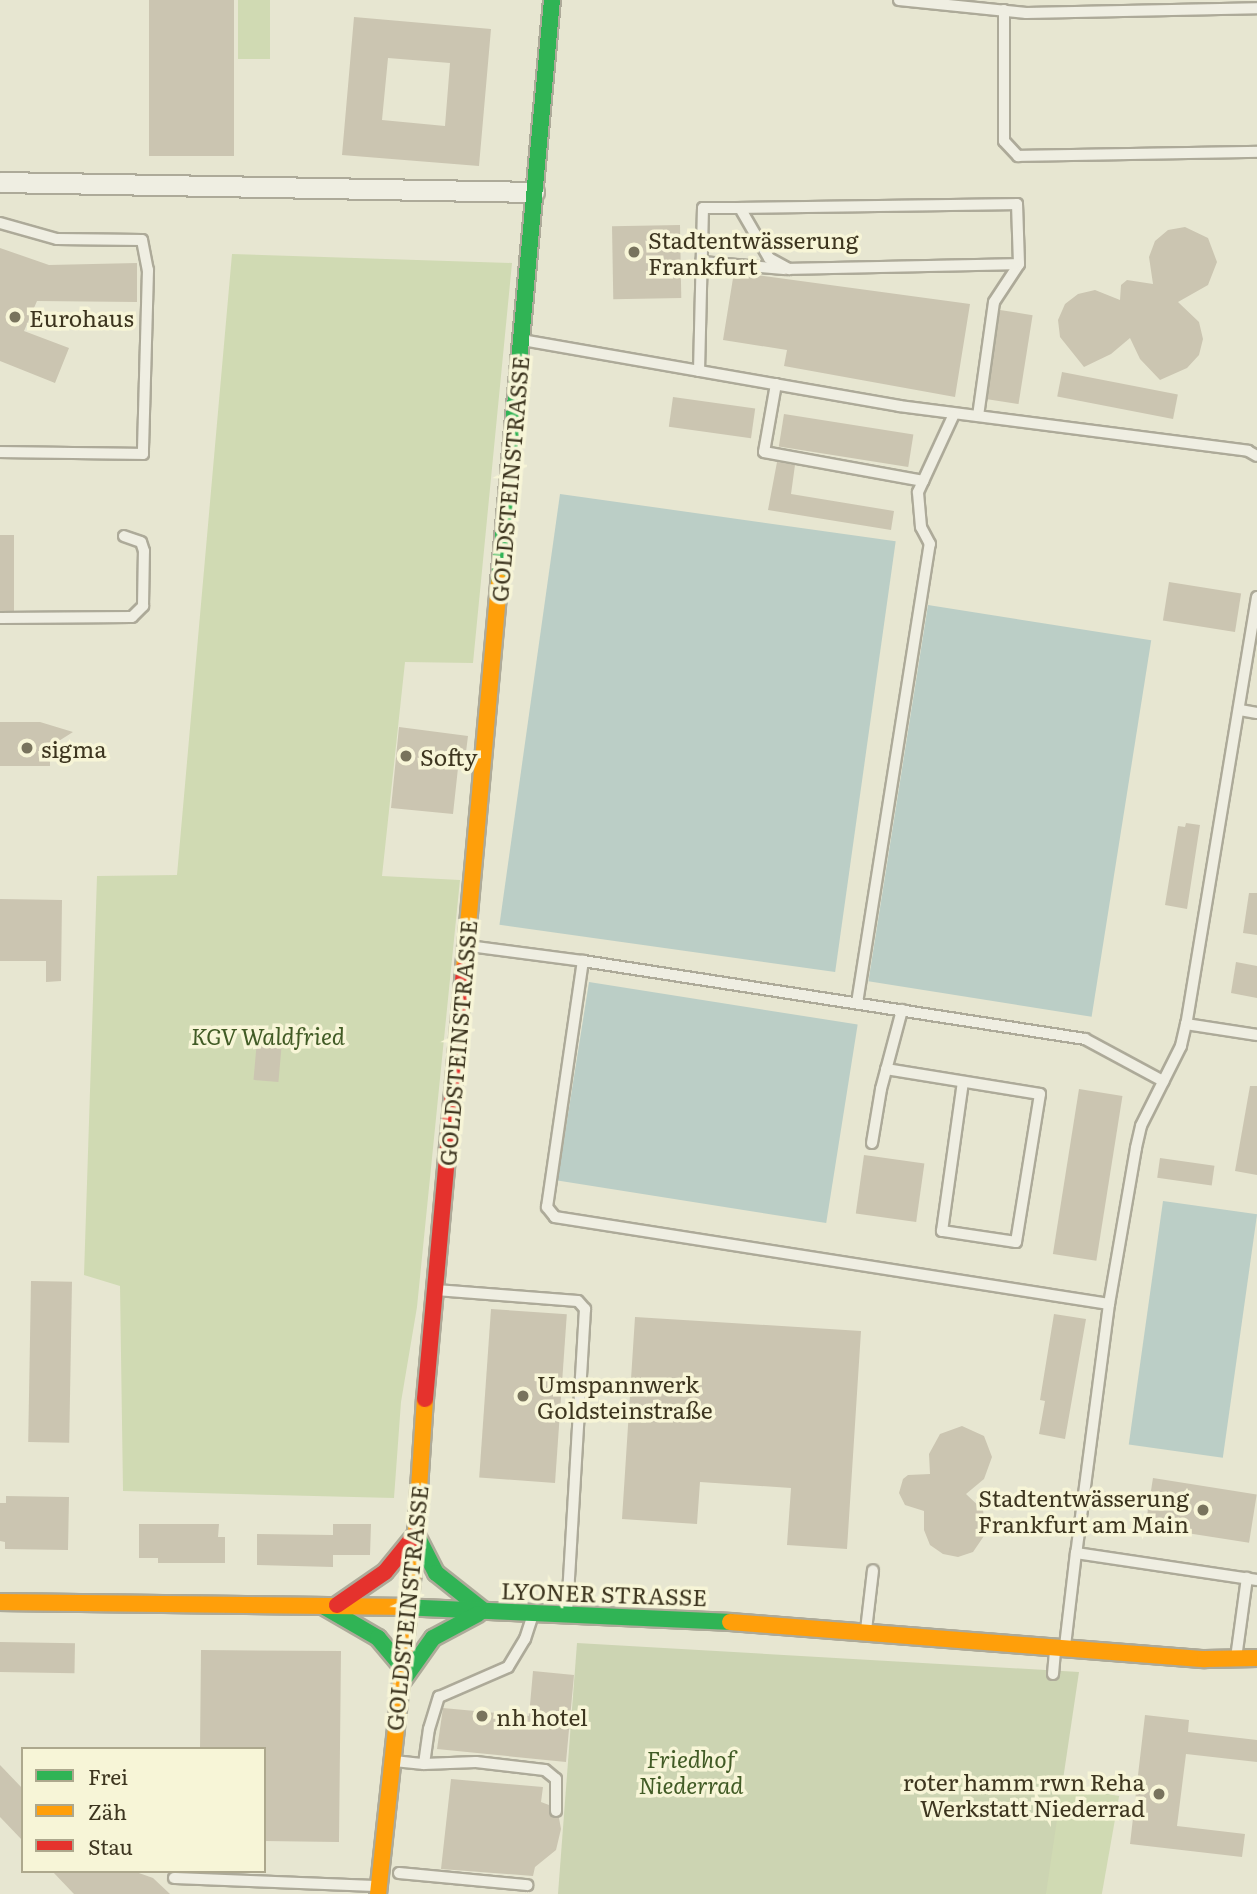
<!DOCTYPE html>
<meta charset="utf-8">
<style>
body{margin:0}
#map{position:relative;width:1257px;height:1894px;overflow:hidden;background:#e7e6d1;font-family:Literata,serif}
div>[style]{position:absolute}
.green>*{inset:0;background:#d0dab3;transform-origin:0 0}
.cemetery>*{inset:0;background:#ccd4b2}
.water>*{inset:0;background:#bbcec6;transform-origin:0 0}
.building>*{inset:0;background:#cbc5b1;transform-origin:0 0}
.roads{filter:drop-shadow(2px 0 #adaa99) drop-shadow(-2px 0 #adaa99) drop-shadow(0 2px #adaa99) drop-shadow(0 -2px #adaa99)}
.lane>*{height:10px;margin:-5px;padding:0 5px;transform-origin:5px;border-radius:5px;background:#efeee2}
.street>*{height:19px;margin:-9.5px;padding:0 9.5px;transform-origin:9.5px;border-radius:9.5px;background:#efeee2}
.fast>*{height:16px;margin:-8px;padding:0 8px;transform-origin:8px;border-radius:8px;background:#30b455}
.slow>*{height:16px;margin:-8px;padding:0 8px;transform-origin:8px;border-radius:8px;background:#ff9f0a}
.jam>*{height:16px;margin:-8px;padding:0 8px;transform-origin:8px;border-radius:8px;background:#e5322d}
.dots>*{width:19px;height:19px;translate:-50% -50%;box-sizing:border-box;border:4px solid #f7f5d7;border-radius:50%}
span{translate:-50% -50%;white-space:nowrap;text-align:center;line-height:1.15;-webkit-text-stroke:7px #f7f5d7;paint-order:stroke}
.poi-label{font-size:23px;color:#3d351f}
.left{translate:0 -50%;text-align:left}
.right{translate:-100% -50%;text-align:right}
.street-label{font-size:23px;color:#3d351f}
.park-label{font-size:23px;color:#415b25;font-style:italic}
.legend{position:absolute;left:21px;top:1747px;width:245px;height:126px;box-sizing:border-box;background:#f7f5d7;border:2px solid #ada88d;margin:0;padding:9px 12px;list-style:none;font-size:21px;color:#3d351f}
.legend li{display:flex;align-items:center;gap:14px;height:35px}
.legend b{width:35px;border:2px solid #ada88d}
</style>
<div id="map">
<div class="green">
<div style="left:238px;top:0;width:32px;height:59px"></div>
<div style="clip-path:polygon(232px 254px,512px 263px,473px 663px,405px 662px,382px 876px,460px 880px,417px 1307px,401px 1402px,394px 1498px,123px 1491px,120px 1286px,84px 1275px,97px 876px,177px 875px)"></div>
<div style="left:1062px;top:1786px;width:58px;height:109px;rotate:10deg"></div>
</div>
<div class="cemetery">
<div style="clip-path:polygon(577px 1643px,1079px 1672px,1046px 1894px,558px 1894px)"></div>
</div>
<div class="water">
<div style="left:560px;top:494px;width:339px;height:435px;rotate:8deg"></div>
<div style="left:928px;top:605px;width:226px;height:381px;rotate:9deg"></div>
<div style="left:589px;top:982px;width:272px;height:201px;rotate:9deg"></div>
<div style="left:1163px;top:1201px;width:95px;height:246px;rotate:8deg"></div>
</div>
<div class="building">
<div style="left:149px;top:0;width:85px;height:156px"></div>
<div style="clip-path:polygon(evenodd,354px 17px,491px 29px,479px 166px,342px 155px,354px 17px,388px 58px,450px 63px,445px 126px,382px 120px,388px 58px)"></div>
<div style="left:680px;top:225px;width:73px;height:68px;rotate:89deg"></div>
<div style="clip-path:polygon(1185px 227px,1208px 238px,1217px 262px,1208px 285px,1178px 302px,1199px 322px,1203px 339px,1199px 355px,1187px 368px,1160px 380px,1140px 359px,1130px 338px,1111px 354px,1084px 367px,1060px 337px,1058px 320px,1065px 304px,1078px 294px,1095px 290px,1120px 300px,1121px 285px,1127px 280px,1153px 284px,1149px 257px,1155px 241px,1168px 230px)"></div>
<div style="clip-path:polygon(0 248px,49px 265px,137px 263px,137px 302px,37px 301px,24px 331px,69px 348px,55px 383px,0 361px)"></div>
<div style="clip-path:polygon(734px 272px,970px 304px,955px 397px,784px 366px,787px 350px,723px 340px)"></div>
<div style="left:1000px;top:310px;width:33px;height:90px;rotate:9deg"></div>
<div style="left:1062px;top:372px;width:118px;height:25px;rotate:11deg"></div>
<div style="left:673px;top:397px;width:83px;height:30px;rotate:8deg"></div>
<div style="left:784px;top:414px;width:131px;height:33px;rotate:9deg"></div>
<div style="clip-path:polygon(777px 462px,795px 465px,791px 494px,894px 511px,891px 530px,768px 510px)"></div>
<div style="left:0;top:535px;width:14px;height:76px"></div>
<div style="left:1169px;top:582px;width:73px;height:39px;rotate:9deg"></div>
<div style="clip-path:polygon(0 722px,40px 722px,73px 732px,54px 744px,54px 751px,50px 751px,50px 766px,0 766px)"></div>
<div style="clip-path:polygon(399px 727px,468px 736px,464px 768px,458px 768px,453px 814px,391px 808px)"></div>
<div style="clip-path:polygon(1186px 823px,1200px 825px,1187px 909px,1165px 905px,1178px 826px,1185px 827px)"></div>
<div style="clip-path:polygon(1249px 893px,1257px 893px,1257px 935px,1243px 933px)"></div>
<div style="clip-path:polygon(0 899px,62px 900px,61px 981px,46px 982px,46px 961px,0 961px)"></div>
<div style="clip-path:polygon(1236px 962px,1257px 966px,1257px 998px,1231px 993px)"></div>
<div style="left:257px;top:1040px;width:25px;height:40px;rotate:5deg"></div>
<div style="clip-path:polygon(1250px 1086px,1257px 1086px,1257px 1175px,1235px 1171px)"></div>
<div style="left:1079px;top:1089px;width:44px;height:167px;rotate:9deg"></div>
<div style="left:864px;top:1155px;width:61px;height:59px;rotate:8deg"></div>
<div style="left:1160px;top:1158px;width:55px;height:20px;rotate:8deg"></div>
<div style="left:31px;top:1281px;width:41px;height:161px;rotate:1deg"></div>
<div style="left:491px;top:1309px;width:76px;height:169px;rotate:4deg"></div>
<div style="clip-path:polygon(1054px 1314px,1086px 1319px,1065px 1439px,1039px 1434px,1045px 1401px,1040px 1400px)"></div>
<div style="clip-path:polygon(635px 1317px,861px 1331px,847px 1549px,787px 1545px,791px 1488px,700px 1482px,697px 1524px,622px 1519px)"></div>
<div style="clip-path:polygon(962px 1426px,984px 1436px,992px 1457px,984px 1479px,966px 1494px,983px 1510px,986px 1533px,973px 1552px,958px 1557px,943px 1554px,930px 1545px,924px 1530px,924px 1511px,905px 1505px,899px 1493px,903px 1479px,908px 1475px,930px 1474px,929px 1454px,940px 1434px)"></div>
<div style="left:1153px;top:1478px;width:105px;height:49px;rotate:9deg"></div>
<div style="clip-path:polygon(6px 1496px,69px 1497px,68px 1550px,5px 1549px,5px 1542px,0 1541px,0 1503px,6px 1503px)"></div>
<div style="clip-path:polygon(139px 1524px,219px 1524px,218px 1537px,225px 1537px,225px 1563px,158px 1563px,158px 1558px,139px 1558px)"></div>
<div style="clip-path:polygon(333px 1524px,371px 1524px,370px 1555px,333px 1555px,333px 1567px,257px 1565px,257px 1534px,333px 1535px)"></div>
<div style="left:0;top:1642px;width:75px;height:30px;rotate:1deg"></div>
<div style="clip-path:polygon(201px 1650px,341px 1651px,339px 1842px,264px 1841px,264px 1749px,200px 1749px)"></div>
<div style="clip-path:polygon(533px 1671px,574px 1675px,566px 1762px,437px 1749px,443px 1708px,529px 1716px)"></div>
<div style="clip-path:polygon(1145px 1715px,1189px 1720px,1188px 1732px,1257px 1740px,1257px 1762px,1186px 1754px,1177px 1826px,1245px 1834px,1242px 1857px,1130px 1844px)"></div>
<div style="clip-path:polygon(0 1765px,23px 1789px,23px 1841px,0 1817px)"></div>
<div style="clip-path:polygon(451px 1779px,543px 1787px,541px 1802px,549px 1805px,552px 1817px,559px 1818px,561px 1829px,556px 1850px,535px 1867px,533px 1876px,441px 1869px)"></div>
<div style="clip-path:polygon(52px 1871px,136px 1872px,153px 1878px,170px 1894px,74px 1894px)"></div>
</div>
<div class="roads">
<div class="lane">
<div style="left:899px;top:0;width:128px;rotate:5.8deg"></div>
<div style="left:1026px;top:13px;width:231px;rotate:-1.2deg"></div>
<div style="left:1004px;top:10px;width:131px;rotate:90deg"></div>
<div style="left:1004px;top:141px;width:21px;rotate:47deg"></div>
<div style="left:1018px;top:156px;width:239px;rotate:-1deg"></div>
<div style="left:0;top:223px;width:59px;rotate:15.7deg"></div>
<div style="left:57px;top:239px;width:85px;rotate:0.7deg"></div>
<div style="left:142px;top:240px;width:31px;rotate:79deg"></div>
<div style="left:148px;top:270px;width:184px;rotate:91.6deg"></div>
<div style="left:143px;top:454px;width:143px;rotate:-179.2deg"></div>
<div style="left:701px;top:262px;width:84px;rotate:4.8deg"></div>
<div style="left:522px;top:340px;width:383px;rotate:9.9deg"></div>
<div style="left:899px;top:406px;width:352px;rotate:7.3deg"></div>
<div style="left:1248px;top:451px;width:10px;rotate:29deg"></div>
<div style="left:699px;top:371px;width:163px;rotate:-88.6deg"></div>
<div style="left:703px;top:208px;width:37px"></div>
<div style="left:776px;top:384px;width:69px;rotate:100deg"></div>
<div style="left:764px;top:452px;width:162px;rotate:10.3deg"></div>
<div style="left:978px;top:416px;width:115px;rotate:-82deg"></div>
<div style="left:994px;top:302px;width:45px;rotate:-56.7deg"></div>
<div style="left:1019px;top:264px;width:60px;rotate:-91.9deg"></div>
<div style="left:1017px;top:204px;width:277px;rotate:179.2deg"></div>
<div style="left:740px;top:208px;width:58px;rotate:59.9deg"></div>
<div style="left:769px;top:258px;width:23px;rotate:29deg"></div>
<div style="left:789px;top:269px;width:230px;rotate:-1.2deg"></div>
<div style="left:1257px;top:597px;width:433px;rotate:99.4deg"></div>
<div style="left:1186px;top:1024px;width:23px;rotate:103deg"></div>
<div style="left:1181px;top:1046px;width:89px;rotate:116.6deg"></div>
<div style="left:1141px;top:1126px;width:23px;rotate:103deg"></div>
<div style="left:1136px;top:1148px;width:158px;rotate:99.8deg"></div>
<div style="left:1109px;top:1304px;width:251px;rotate:97.5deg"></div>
<div style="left:1076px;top:1553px;width:183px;rotate:8.5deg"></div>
<div style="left:0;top:618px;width:132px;rotate:-0.4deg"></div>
<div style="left:132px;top:617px;width:16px;rotate:-45deg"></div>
<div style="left:143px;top:606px;width:55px;rotate:-89deg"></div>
<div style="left:144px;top:551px;width:9px;rotate:-108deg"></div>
<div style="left:141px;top:542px;width:18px;rotate:-161deg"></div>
<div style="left:1240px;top:710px;width:17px;rotate:10deg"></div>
<div style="left:469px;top:946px;width:115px;rotate:7.5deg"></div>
<div style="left:857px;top:1003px;width:465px;rotate:-81deg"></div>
<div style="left:930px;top:544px;width:19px;rotate:-118deg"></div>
<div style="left:921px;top:527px;width:35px;rotate:-95deg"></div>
<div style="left:918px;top:492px;width:86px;rotate:-65.2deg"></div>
<div style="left:1186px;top:1024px;width:72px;rotate:8.8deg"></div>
<div style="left:886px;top:1069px;width:156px;rotate:9.2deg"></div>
<div style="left:1040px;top:1094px;width:150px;rotate:99.2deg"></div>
<div style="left:1016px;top:1242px;width:75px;rotate:-171.5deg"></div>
<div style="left:942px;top:1231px;width:150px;rotate:-82deg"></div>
<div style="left:872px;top:1143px;width:55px;rotate:-80.5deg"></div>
<div style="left:881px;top:1089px;width:82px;rotate:-75.1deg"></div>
<div style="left:436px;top:1290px;width:142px;rotate:4.4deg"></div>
<div style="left:578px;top:1301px;width:11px;rotate:49deg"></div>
<div style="left:585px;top:1309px;width:304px;rotate:93.4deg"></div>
<div style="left:1109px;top:1304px;width:561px;rotate:-171.08deg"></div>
<div style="left:555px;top:1217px;width:13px;rotate:-129deg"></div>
<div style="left:547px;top:1207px;width:249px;rotate:-81.7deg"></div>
<div style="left:583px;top:961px;width:508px;rotate:8.83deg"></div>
<div style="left:1085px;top:1039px;width:89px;rotate:28.3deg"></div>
<div style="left:866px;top:1630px;width:60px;rotate:-83.3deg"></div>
<div style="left:1065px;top:1646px;width:94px;rotate:-83.3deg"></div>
<div style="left:1236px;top:1658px;width:81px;rotate:-82.2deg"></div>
<div style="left:1053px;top:1674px;width:25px;rotate:-85deg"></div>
<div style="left:394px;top:1761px;width:30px;rotate:6deg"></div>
<div style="left:424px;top:1764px;width:35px;rotate:-82deg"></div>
<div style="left:429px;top:1729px;width:34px;rotate:-73deg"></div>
<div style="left:439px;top:1697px;width:75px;rotate:-23.5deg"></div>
<div style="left:508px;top:1667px;width:33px;rotate:-59deg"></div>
<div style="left:525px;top:1639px;width:26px;rotate:-72deg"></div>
<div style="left:424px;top:1764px;width:52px;rotate:-2.2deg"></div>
<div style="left:476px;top:1762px;width:69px;rotate:6.6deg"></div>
<div style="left:545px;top:1770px;width:14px;rotate:39deg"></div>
<div style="left:556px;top:1779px;width:32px;rotate:90deg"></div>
<div style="left:399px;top:1873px;width:129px;rotate:5.4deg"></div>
<div style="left:174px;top:1878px;width:202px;rotate:2.3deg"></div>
</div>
<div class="street">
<div style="left:0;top:182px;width:534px;rotate:1.07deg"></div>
</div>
<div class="fast">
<div style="left:499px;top:582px;width:584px;rotate:-84.8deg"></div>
<div style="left:416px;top:1534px;width:44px;rotate:62.9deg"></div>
<div style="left:436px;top:1573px;width:61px;rotate:38.4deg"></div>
<div style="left:323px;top:1606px;width:64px;rotate:30.2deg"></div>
<div style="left:378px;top:1638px;width:35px;rotate:50deg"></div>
<div style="left:403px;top:1607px;width:327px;rotate:2.6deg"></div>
<div style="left:401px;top:1683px;width:55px;rotate:-54.6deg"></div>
<div style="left:433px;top:1638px;width:51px;rotate:-28.1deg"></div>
</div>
<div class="slow">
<div style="left:464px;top:969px;width:389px;rotate:-84.8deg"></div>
<div style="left:0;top:1602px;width:403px;rotate:0.7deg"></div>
<div style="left:730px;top:1622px;width:476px;rotate:4.5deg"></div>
<div style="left:1205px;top:1659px;width:52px;rotate:-1.1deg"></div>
<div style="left:378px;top:1894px;width:332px;rotate:-83.8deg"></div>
<div style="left:414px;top:1564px;width:165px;rotate:-86.2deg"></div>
</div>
<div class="jam">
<div style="left:425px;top:1399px;width:432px;rotate:-84.8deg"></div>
<div style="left:337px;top:1605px;width:58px;rotate:-34.5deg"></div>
<div style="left:385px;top:1572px;width:49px;rotate:-50.8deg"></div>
</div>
</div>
<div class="dots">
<div style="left:634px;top:252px;background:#78735d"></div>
<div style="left:15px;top:317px;background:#78735d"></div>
<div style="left:27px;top:748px;background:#78735d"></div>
<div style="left:406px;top:756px;background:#78735d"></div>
<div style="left:523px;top:1396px;background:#78735d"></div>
<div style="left:1203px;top:1510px;background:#78735d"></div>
<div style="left:482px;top:1716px;background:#78735d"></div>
<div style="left:1159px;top:1794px;background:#78735d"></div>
</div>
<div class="poi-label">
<span class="left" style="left:648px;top:252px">Stadtentwässerung<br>Frankfurt</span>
<span class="left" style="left:29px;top:317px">Eurohaus</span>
<span class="left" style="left:41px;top:748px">sigma</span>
<span class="left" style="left:420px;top:756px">Softy</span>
<span class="left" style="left:537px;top:1396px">Umspannwerk<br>Goldsteinstraße</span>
<span class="right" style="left:1189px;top:1510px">Stadtentwässerung<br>Frankfurt am Main</span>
<span class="left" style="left:496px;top:1716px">nh hotel</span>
<span class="right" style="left:1145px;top:1794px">roter hamm rwn Reha<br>Werkstatt Niederrad</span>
</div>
<div class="street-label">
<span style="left:509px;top:479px;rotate:-85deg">GOLDSTEINSTRASSE</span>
<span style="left:457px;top:1043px;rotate:-85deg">GOLDSTEINSTRASSE</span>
<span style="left:604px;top:1593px;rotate:2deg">LYONER STRASSE</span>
<span style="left:406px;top:1608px;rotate:-84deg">GOLDSTEINSTRASSE</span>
</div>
<div class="park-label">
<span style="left:268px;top:1035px">KGV Waldfried</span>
<span style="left:691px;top:1771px">Friedhof<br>Niederrad</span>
</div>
<ul class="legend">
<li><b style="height:9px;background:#30b455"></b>Frei</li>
<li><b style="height:9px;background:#ff9f0a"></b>Zäh</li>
<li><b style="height:9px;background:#e5322d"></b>Stau</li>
</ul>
</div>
